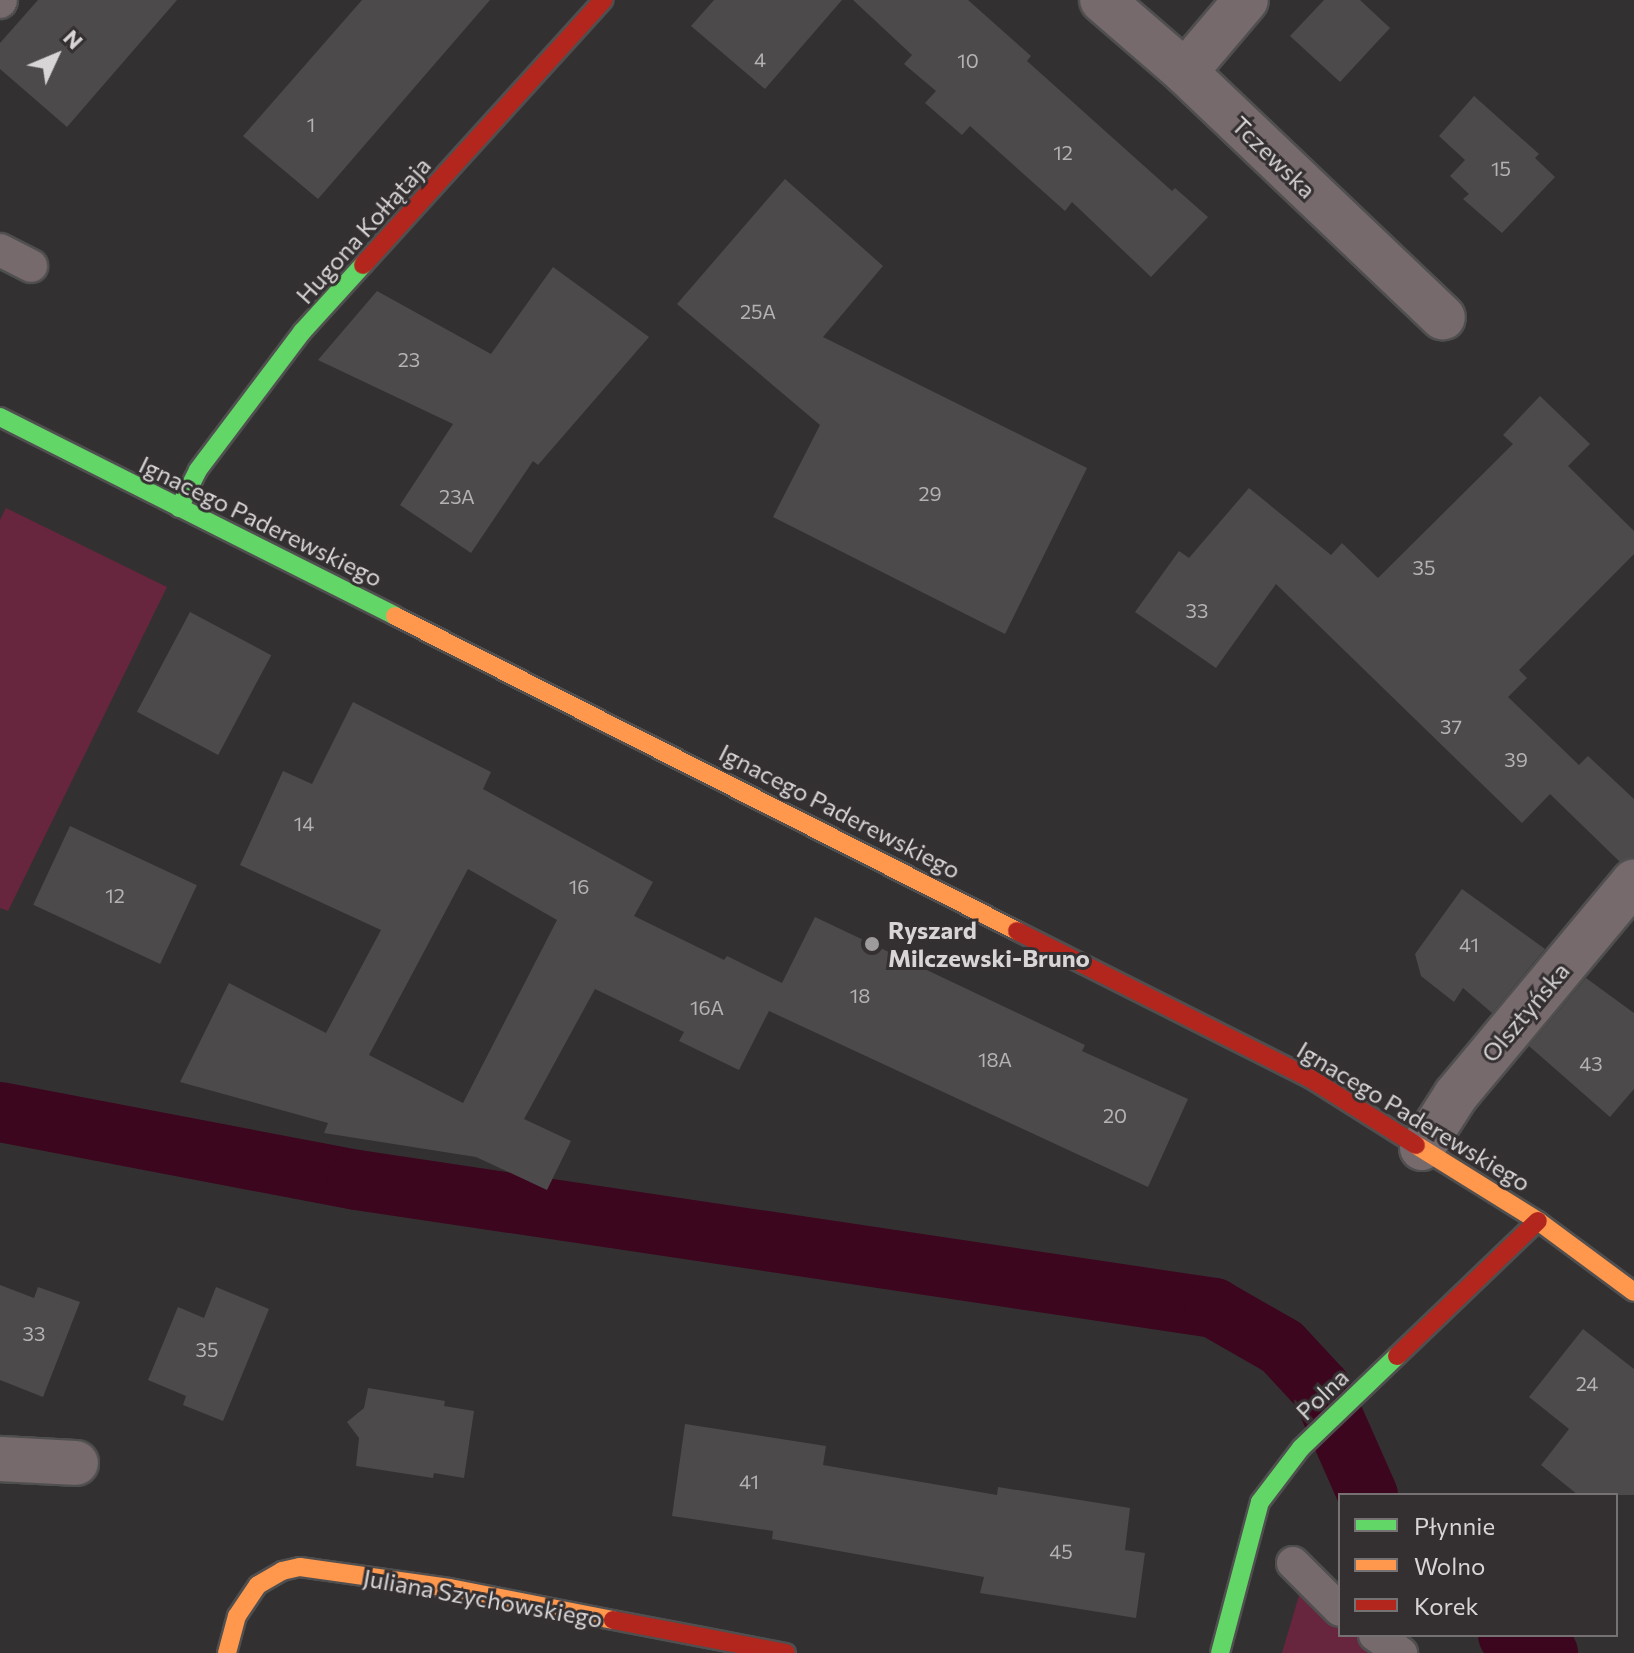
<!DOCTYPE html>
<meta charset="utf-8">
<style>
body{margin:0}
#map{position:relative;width:1634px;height:1653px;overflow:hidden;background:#333031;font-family:Commissioner,sans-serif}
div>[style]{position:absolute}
.green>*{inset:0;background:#67263e}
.canal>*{height:60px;margin:-30px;padding:0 30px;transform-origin:30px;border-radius:30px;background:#3c061e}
.building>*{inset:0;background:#4d4a4b;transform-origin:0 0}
.roads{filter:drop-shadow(2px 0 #504f4f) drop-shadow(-2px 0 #504f4f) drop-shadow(0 2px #504f4f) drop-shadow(0 -2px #504f4f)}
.lane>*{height:32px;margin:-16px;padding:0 16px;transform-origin:16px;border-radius:16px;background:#766a6d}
.street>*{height:44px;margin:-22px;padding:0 22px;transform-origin:22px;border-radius:22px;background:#766a6d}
.fast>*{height:18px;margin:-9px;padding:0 9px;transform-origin:9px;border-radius:9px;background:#63d668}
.slow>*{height:18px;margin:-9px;padding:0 9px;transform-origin:9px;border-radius:9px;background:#ff974d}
.jam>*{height:18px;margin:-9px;padding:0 9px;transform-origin:9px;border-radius:9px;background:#b3261e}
.dots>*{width:22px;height:22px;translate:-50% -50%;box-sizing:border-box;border:4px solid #342f30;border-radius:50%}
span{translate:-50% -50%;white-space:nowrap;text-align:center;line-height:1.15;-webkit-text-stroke:6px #342f30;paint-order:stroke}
.number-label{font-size:20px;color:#b5b2b3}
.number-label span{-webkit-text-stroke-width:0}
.street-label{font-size:24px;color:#d8d5d6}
.poi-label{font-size:24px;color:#d8d5d6;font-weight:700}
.left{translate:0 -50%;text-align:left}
.legend{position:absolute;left:1338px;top:1493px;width:280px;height:144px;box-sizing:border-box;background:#342f30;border:2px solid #767172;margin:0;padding:10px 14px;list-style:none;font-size:24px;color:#d8d5d6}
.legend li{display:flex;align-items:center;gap:16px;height:40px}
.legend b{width:40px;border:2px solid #767172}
.north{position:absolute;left:16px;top:16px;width:80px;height:80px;-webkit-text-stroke:6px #342f30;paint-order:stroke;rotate:46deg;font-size:22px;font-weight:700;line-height:32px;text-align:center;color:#d8d5d6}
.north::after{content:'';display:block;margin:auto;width:28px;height:36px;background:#d8d5d6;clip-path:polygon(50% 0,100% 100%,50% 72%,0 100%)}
</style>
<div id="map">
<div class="green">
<div style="clip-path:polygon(6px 508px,167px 587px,8px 911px,0 908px,0 520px)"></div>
<div style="clip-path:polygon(1311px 1555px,1340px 1590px,1340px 1635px,1378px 1635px,1393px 1653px,1282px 1653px)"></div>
</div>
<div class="canal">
<div style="left:0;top:1112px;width:363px;rotate:10.8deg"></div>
<div style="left:357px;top:1180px;width:867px;rotate:8.49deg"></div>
<div style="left:1214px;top:1308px;width:78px;rotate:29.8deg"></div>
<div style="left:1282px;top:1347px;width:57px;rotate:47.1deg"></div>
<div style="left:1321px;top:1389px;width:116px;rotate:66.1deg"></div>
<div style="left:1508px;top:1635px;width:44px;rotate:24.2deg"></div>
</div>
<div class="building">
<div style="clip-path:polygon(38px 0,177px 0,67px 127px,0 69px,0 43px)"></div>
<div style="clip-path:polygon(362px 0,490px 0,318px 199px,243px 136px)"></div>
<div style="clip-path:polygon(714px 0,842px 0,765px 89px,691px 26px)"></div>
<div style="clip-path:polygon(853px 0,968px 0,1031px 56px,1027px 61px,1172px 191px,1175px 188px,1208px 217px,1151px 277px,1072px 202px,1065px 211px,970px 126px,962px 135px,925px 103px,936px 91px,904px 64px,912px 55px)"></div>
<div style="clip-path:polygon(1324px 0,1360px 0,1390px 28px,1340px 82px,1290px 36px)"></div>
<div style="clip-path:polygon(1474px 96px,1539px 154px,1535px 158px,1555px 177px,1502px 233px,1463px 199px,1469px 194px,1450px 176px,1465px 160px,1439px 136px)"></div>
<div style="clip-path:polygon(785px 179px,883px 266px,823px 337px,1087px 468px,1005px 634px,773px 517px,820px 425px,677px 304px)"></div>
<div style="clip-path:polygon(553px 267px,649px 337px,538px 465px,533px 461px,471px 553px,400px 505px,453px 424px,318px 360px,377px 291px,491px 354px)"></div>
<div style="clip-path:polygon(1540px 396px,1590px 444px,1568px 466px,1634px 531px,1634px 554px,1519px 670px,1527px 678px,1508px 697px,1579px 765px,1588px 756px,1634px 799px,1634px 857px,1620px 862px,1550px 794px,1522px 823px,1276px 584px,1216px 668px,1135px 612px,1179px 551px,1189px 558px,1249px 488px,1331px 555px,1342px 543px,1378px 578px,1513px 444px,1503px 435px)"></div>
<div style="left:190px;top:612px;width:92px;height:113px;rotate:28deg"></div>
<div style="clip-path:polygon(evenodd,353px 702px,491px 772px,483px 789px,653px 882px,634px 916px,724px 960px,727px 956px,782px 983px,815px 917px,1085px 1045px,1082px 1051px,1188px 1099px,1148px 1187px,769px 1011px,739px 1070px,679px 1041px,684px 1032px,595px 989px,524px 1119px,571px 1141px,547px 1190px,476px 1157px,324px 1133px,328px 1123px,180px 1082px,229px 983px,326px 1033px,381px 930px,240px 865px,283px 771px,312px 784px,353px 702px,468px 869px,557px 920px,463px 1103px,369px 1055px,468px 869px)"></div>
<div style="left:70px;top:826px;width:140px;height:87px;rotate:25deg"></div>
<div style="clip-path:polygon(1462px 889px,1545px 949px,1492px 1013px,1463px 988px,1454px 1002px,1421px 976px,1415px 954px)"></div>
<div style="clip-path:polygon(1586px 978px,1634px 1013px,1634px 1089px,1610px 1117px,1529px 1046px)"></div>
<div style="clip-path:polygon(0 1285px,34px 1298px,38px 1287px,80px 1302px,43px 1397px,0 1380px)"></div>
<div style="clip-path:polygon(216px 1287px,269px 1309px,223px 1421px,183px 1405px,186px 1396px,148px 1380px,178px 1307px,204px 1318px)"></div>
<div style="clip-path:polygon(1583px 1329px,1634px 1369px,1634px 1495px,1578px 1495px,1541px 1465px,1569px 1429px,1529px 1397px)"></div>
<div style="clip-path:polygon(368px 1388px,445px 1401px,444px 1406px,474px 1411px,464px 1478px,434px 1473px,433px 1478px,356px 1466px,359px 1438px,347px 1422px,364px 1408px)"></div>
<div style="clip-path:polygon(685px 1424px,826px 1446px,823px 1465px,997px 1495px,998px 1487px,1130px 1508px,1125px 1550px,1145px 1553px,1136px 1618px,980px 1593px,984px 1577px,772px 1539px,773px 1531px,672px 1516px)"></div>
</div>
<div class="roads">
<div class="lane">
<div style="left:0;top:2px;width:2px;rotate:-63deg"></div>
<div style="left:0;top:250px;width:35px;rotate:27deg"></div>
<div style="left:1293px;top:1563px;width:66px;rotate:45deg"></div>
<div style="left:1375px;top:1635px;width:32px;rotate:35deg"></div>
</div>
<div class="street">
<div style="left:1102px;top:0;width:110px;rotate:40.9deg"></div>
<div style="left:1185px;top:72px;width:356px;rotate:43.6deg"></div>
<div style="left:1185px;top:72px;width:94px;rotate:-49.7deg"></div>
<div style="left:1422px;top:1148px;width:63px;rotate:-57.3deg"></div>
<div style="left:1456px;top:1095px;width:278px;rotate:-50.2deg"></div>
<div style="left:0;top:1459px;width:76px;rotate:3deg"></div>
</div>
<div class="fast">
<div style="left:0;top:417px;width:442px;rotate:26.7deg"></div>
<div style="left:179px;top:508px;width:42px;rotate:-63.4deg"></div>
<div style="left:198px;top:470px;width:173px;rotate:-53deg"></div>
<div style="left:302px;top:332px;width:91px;rotate:-47.7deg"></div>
<div style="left:1220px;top:1653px;width:156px;rotate:-75.2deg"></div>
<div style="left:1260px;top:1502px;width:68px;rotate:-52.8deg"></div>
<div style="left:1301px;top:1448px;width:133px;rotate:-43.8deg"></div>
</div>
<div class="slow">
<div style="left:395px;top:616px;width:697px;rotate:26.86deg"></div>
<div style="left:1416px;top:1145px;width:144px;rotate:31.9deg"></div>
<div style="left:1538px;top:1221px;width:119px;rotate:36.5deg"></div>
<div style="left:227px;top:1653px;width:38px;rotate:-75deg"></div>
<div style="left:237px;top:1616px;width:37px;rotate:-56deg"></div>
<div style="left:258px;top:1585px;width:28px;rotate:-30deg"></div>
<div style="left:282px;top:1571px;width:18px;rotate:-13deg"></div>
<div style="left:300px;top:1567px;width:151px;rotate:8deg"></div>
<div style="left:450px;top:1588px;width:166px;rotate:11.1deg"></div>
</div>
<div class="jam">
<div style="left:363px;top:265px;width:358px;rotate:-47.8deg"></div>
<div style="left:1017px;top:931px;width:329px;rotate:26.7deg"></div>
<div style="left:1311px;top:1079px;width:124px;rotate:32.2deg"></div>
<div style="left:1397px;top:1356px;width:195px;rotate:-43.8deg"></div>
<div style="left:613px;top:1620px;width:176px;rotate:10.8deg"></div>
</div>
</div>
<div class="dots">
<div style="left:872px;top:944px;background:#9e9b9c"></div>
</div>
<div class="number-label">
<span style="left:760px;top:59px">4</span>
<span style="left:968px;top:60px">10</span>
<span style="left:311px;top:124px">1</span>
<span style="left:1063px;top:152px">12</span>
<span style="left:1501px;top:168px">15</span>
<span style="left:758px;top:311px">25A</span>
<span style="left:409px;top:359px">23</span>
<span style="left:930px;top:493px">29</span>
<span style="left:457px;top:496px">23A</span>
<span style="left:1424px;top:567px">35</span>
<span style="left:1197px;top:610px">33</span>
<span style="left:1451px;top:726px">37</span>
<span style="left:1516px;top:759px">39</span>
<span style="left:304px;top:823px">14</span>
<span style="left:579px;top:886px">16</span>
<span style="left:115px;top:895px">12</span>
<span style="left:1469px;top:944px">41</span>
<span style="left:860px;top:995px">18</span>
<span style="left:707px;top:1007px">16A</span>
<span style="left:995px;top:1059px">18A</span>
<span style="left:1591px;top:1063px">43</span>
<span style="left:1115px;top:1115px">20</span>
<span style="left:34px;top:1333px">33</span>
<span style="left:207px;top:1349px">35</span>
<span style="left:1587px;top:1383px">24</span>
<span style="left:749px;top:1481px">41</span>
<span style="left:1061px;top:1551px">45</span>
</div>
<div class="street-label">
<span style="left:1274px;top:157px;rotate:44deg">Tczewska</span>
<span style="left:363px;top:230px;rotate:-48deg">Hugona Kołłątaja</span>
<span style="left:261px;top:521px;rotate:26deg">Ignacego Paderewskiego</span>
<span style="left:840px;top:811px;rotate:27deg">Ignacego Paderewskiego</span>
<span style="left:1525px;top:1012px;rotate:-50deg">Olsztyńska</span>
<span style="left:1414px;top:1116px;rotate:31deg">Ignacego Paderewskiego</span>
<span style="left:1322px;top:1394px;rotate:-44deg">Polna</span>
<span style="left:483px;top:1598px;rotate:10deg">Juliana Szychowskiego</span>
</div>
<div class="poi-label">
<span class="left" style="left:888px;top:944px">Ryszard<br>Milczewski-Bruno</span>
</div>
<ul class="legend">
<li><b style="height:10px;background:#63d668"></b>Płynnie</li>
<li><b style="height:10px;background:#ff974d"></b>Wolno</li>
<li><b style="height:10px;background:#b3261e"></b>Korek</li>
</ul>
<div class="north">N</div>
</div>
